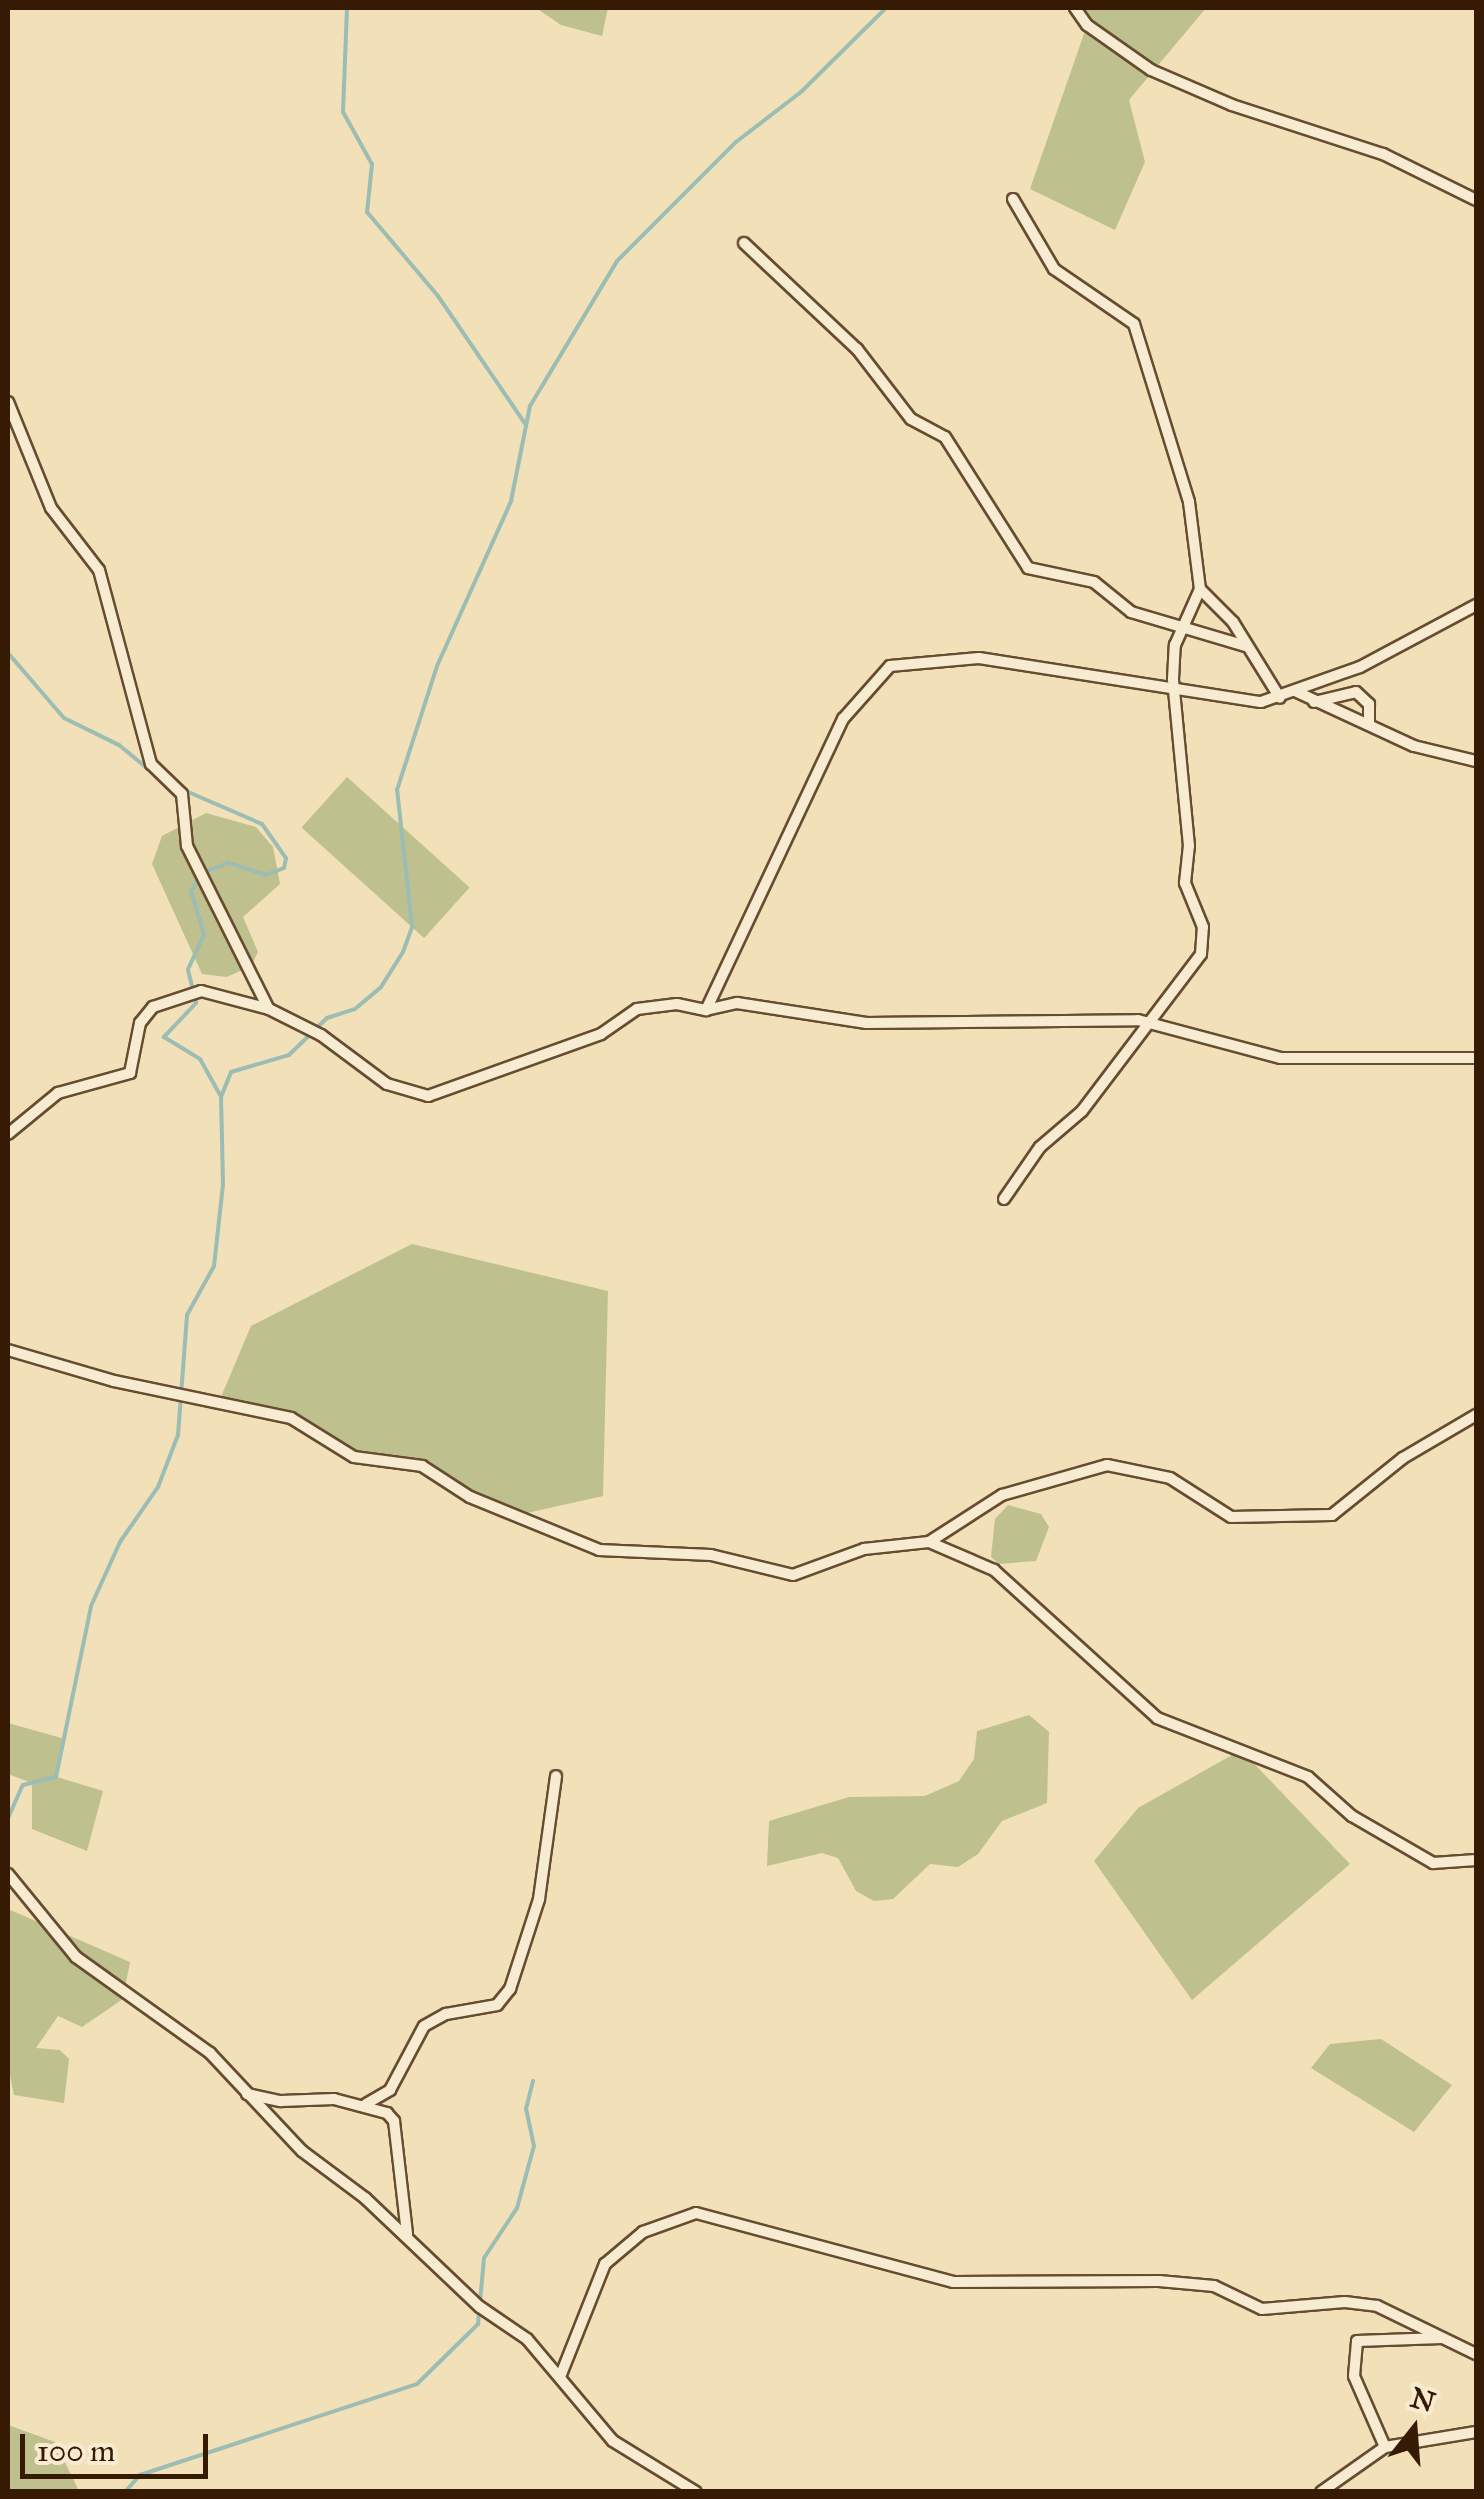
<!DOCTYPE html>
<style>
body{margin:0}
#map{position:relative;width:1484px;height:2499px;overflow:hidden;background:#f2e0b8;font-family:"IM FELL Great Primer",serif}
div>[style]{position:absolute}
.green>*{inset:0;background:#bec18d;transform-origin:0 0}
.stream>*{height:4px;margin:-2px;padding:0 2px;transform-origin:2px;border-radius:2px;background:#9cbdb3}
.roads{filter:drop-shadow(2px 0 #664c30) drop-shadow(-2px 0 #664c30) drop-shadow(0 2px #664c30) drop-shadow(0 -2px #664c30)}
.street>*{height:10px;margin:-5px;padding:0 5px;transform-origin:5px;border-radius:5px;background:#f7ebd1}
span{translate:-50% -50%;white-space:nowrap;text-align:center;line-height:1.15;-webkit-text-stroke:8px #f7ebd1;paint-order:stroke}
.frame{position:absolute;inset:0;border:10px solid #371a03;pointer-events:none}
.north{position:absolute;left:1364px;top:2379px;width:100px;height:100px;-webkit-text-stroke:8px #f7ebd1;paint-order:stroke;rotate:17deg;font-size:28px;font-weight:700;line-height:40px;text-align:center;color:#371a03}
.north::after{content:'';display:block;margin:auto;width:35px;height:45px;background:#371a03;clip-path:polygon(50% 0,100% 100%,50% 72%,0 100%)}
.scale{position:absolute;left:20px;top:2434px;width:188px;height:45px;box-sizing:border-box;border:5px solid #371a03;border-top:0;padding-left:12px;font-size:30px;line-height:35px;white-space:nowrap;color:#371a03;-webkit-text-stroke:8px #f7ebd1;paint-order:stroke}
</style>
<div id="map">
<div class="green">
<div style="clip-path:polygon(536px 8px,608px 8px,602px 36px,561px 25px)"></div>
<div style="clip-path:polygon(1075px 8px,1206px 8px,1129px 100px,1145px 162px,1115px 230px,1030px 189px,1087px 25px)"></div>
<div style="left:347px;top:777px;width:165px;height:68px;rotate:42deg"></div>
<div style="clip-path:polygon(206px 813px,256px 827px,273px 847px,280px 884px,243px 917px,258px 952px,251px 966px,227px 977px,202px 974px,152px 864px,162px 836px)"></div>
<div style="clip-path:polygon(412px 1244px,608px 1291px,603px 1496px,518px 1515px,470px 1497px,431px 1468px,386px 1464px,338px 1447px,292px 1415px,218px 1404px,251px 1326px)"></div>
<div style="clip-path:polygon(1008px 1505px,1041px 1514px,1049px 1527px,1036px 1561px,999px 1564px,991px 1557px,995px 1519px)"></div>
<div style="clip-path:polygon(1029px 1715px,1049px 1732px,1047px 1803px,1002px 1821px,978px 1854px,958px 1867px,930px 1864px,893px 1899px,874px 1901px,856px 1891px,838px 1858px,822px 1853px,767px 1866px,769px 1821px,849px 1797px,925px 1796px,959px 1781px,974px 1759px,977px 1731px)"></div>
<div style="clip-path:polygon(8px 1723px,65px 1739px,57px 1777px,103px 1791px,87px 1851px,32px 1829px,32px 1783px,8px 1774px)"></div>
<div style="clip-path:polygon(1241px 1750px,1350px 1864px,1192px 2000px,1094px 1861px,1138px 1808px)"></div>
<div style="clip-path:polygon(8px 1909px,130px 1962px,123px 1999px,82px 2027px,58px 2016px,36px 2048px,60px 2050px,69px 2059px,64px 2103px,14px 2095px,8px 2066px)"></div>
<div style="clip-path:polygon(1381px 2039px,1452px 2085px,1414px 2132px,1311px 2068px,1330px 2044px)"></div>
<div style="clip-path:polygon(8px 2425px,55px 2442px,79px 2491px,8px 2491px)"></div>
</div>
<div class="stream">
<div style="left:347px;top:8px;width:104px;rotate:92.2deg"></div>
<div style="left:343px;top:112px;width:60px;rotate:60.9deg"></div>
<div style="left:372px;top:164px;width:48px;rotate:95.9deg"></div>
<div style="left:367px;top:212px;width:110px;rotate:49.8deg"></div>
<div style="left:438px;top:296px;width:156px;rotate:55.7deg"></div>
<div style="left:8px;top:653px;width:86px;rotate:49.3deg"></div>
<div style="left:64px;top:718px;width:61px;rotate:26.1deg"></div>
<div style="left:119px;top:745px;width:52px;rotate:39.5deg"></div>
<div style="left:186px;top:791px;width:83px;rotate:23.5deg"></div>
<div style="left:262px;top:824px;width:42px;rotate:54.8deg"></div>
<div style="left:286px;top:858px;width:10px;rotate:101deg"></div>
<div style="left:284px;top:868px;width:19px;rotate:159deg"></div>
<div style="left:266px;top:875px;width:40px;rotate:-162deg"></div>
<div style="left:228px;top:863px;width:28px;rotate:159deg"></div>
<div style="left:202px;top:873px;width:21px;rotate:121deg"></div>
<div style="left:191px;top:891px;width:46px;rotate:73.5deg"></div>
<div style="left:204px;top:935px;width:38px;rotate:115deg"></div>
<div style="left:188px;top:970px;width:34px;rotate:76deg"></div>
<div style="left:196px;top:1003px;width:47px;rotate:133.3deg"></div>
<div style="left:164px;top:1037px;width:42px;rotate:31.4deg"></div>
<div style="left:200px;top:1059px;width:41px;rotate:60.9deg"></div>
<div style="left:8px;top:1818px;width:36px;rotate:-66deg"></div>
<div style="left:23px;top:1785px;width:34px;rotate:-14deg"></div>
<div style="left:56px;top:1777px;width:175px;rotate:-78.4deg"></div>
<div style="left:91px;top:1606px;width:70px;rotate:-65.6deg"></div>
<div style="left:120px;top:1542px;width:67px;rotate:-55.4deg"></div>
<div style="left:158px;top:1487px;width:56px;rotate:-69deg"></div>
<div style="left:178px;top:1435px;width:120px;rotate:-85.7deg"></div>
<div style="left:187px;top:1315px;width:56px;rotate:-61.1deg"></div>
<div style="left:214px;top:1266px;width:82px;rotate:-83.7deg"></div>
<div style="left:223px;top:1184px;width:87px;rotate:-91.3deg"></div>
<div style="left:221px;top:1097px;width:27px;rotate:-68deg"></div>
<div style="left:231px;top:1072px;width:60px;rotate:-16.3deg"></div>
<div style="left:289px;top:1055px;width:53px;rotate:-44.2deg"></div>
<div style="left:327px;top:1018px;width:29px;rotate:-18deg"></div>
<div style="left:355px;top:1009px;width:34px;rotate:-40deg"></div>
<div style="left:381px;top:987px;width:41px;rotate:-57.8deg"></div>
<div style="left:403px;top:952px;width:27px;rotate:-70deg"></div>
<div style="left:412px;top:927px;width:138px;rotate:-96.2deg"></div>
<div style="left:397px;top:790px;width:130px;rotate:-72.1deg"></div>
<div style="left:437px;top:666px;width:181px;rotate:-65.8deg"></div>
<div style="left:511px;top:501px;width:97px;rotate:-78.7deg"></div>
<div style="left:530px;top:406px;width:169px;rotate:-59deg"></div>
<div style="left:617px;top:261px;width:168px;rotate:-45deg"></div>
<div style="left:736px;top:142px;width:82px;rotate:-37.6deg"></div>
<div style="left:801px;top:92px;width:120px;rotate:-44.7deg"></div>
<div style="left:480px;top:2302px;width:44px;rotate:-84.8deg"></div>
<div style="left:484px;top:2258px;width:60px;rotate:-56.6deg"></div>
<div style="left:517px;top:2208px;width:64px;rotate:-74.7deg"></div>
<div style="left:534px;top:2146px;width:38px;rotate:-102deg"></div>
<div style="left:526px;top:2109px;width:29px;rotate:-76deg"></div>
<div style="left:125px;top:2492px;width:23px;rotate:-49deg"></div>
<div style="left:140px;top:2475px;width:292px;rotate:-18.2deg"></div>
<div style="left:417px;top:2384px;width:86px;rotate:-44.5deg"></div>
<div style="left:478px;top:2324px;width:12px;rotate:-85deg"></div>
</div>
<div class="roads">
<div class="street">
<div style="left:1075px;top:8px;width:21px;rotate:55deg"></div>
<div style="left:1087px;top:25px;width:78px;rotate:35.1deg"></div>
<div style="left:1151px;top:70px;width:88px;rotate:23.4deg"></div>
<div style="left:1232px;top:105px;width:159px;rotate:18deg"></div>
<div style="left:1383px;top:154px;width:104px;rotate:26.3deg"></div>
<div style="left:1013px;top:199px;width:81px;rotate:59.6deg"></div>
<div style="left:1054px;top:269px;width:97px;rotate:34.5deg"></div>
<div style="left:1134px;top:324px;width:186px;rotate:72.8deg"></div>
<div style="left:1189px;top:502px;width:88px;rotate:82.8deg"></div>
<div style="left:1200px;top:589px;width:47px;rotate:45deg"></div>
<div style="left:1233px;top:622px;width:89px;rotate:58.3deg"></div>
<div style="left:744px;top:243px;width:155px;rotate:43.2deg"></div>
<div style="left:857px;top:349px;width:88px;rotate:52.4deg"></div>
<div style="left:911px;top:419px;width:38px;rotate:28deg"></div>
<div style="left:945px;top:437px;width:155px;rotate:57.6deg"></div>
<div style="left:1028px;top:568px;width:67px;rotate:12deg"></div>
<div style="left:1094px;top:582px;width:48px;rotate:39deg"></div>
<div style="left:1131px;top:612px;width:120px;rotate:16.5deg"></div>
<div style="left:8px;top:402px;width:114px;rotate:67.9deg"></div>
<div style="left:51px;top:508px;width:78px;rotate:52.3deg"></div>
<div style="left:99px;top:570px;width:201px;rotate:75deg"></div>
<div style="left:151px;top:764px;width:43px;rotate:44.1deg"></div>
<div style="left:182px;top:794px;width:52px;rotate:84.5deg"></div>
<div style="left:187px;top:846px;width:181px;rotate:63.4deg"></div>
<div style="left:1297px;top:692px;width:129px;rotate:24.8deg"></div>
<div style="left:1414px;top:746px;width:64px;rotate:13.6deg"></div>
<div style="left:1314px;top:702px;width:43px;rotate:-13.4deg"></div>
<div style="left:1356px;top:692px;width:18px;rotate:43deg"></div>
<div style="left:1369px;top:704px;width:18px;rotate:90deg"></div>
<div style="left:706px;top:1010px;width:322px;rotate:-64.8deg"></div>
<div style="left:843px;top:719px;width:71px;rotate:-48.4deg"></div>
<div style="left:890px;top:666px;width:89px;rotate:-5.1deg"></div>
<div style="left:979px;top:658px;width:285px;rotate:8.9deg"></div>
<div style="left:1261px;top:702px;width:105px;rotate:-19.5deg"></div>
<div style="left:1360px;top:667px;width:132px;rotate:-28.1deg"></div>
<div style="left:8px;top:1134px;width:65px;rotate:-39.4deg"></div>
<div style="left:58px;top:1093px;width:75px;rotate:-15.5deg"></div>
<div style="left:130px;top:1073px;width:51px;rotate:-78.7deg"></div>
<div style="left:140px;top:1023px;width:21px;rotate:-51deg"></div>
<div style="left:153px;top:1007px;width:51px;rotate:-18.4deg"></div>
<div style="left:201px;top:991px;width:70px;rotate:14.8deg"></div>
<div style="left:269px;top:1009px;width:58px;rotate:26.6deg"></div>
<div style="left:321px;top:1035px;width:82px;rotate:36.6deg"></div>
<div style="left:387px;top:1084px;width:43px;rotate:16.3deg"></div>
<div style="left:428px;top:1096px;width:184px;rotate:-19.7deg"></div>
<div style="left:601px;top:1034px;width:44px;rotate:-34.8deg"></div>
<div style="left:637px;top:1009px;width:40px;rotate:-7.1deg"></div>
<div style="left:677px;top:1004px;width:30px;rotate:12deg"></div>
<div style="left:706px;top:1010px;width:32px;rotate:-13deg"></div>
<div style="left:737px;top:1003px;width:131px;rotate:8.8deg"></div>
<div style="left:866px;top:1023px;width:272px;rotate:-0.6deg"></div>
<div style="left:1138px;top:1020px;width:148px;rotate:14.9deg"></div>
<div style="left:1281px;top:1058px;width:195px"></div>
<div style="left:1004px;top:1199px;width:63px;rotate:-55.3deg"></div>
<div style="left:1040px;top:1147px;width:55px;rotate:-40.6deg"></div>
<div style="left:1082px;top:1111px;width:197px;rotate:-52.8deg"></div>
<div style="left:1201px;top:954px;width:27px;rotate:-86deg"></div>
<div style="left:1203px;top:927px;width:48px;rotate:-112.2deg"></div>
<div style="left:1185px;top:883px;width:37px;rotate:-84deg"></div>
<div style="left:1189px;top:846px;width:168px;rotate:-95.5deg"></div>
<div style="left:1173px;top:679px;width:34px;rotate:-87deg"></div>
<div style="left:1175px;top:645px;width:61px;rotate:-65.9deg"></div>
<div style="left:8px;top:1350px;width:110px;rotate:16.3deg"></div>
<div style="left:114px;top:1381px;width:181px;rotate:11.8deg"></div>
<div style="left:291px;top:1418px;width:74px;rotate:31.8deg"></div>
<div style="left:354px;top:1457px;width:69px;rotate:7.5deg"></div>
<div style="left:422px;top:1466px;width:57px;rotate:32.9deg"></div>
<div style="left:470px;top:1497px;width:139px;rotate:22.3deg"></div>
<div style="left:599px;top:1550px;width:112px;rotate:2.6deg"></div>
<div style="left:711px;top:1555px;width:84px;rotate:13.7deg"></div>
<div style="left:793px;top:1575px;width:76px;rotate:-20.1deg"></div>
<div style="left:864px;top:1549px;width:65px;rotate:-6.1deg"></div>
<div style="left:929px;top:1542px;width:87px;rotate:-32.8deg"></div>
<div style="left:1002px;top:1495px;width:109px;rotate:-15.9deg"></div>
<div style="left:1107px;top:1465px;width:64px;rotate:11.7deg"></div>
<div style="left:1170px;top:1478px;width:72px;rotate:32.6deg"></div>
<div style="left:1231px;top:1517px;width:101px;rotate:-1.1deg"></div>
<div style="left:1332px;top:1515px;width:91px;rotate:-38.8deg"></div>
<div style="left:1403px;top:1458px;width:85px;rotate:-30.5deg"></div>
<div style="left:929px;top:1542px;width:71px;rotate:23.3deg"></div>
<div style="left:994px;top:1570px;width:220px;rotate:42.2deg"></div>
<div style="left:1157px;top:1718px;width:162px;rotate:21.3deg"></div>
<div style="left:1308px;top:1777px;width:59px;rotate:41.6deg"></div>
<div style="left:1352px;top:1816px;width:94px;rotate:30.1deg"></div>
<div style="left:1433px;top:1863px;width:43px;rotate:-4deg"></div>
<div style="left:8px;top:1874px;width:107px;rotate:50.7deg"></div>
<div style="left:76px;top:1957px;width:165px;rotate:35.6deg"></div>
<div style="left:210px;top:2053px;width:134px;rotate:46.8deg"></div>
<div style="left:302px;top:2151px;width:79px;rotate:36.7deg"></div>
<div style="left:365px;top:2198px;width:158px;rotate:43.5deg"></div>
<div style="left:480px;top:2307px;width:57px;rotate:34.2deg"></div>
<div style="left:527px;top:2339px;width:133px;rotate:49.9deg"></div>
<div style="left:613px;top:2441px;width:97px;rotate:31.6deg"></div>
<div style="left:247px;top:2094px;width:35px;rotate:12deg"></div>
<div style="left:281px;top:2101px;width:53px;rotate:-2.2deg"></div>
<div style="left:334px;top:2099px;width:55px;rotate:14.8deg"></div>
<div style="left:387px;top:2113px;width:11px;rotate:49deg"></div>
<div style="left:394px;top:2121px;width:114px;rotate:83.4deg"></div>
<div style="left:366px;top:2104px;width:28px;rotate:-30deg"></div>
<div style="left:390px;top:2090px;width:72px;rotate:-62deg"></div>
<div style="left:424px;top:2026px;width:25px;rotate:-29deg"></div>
<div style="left:446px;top:2014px;width:52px;rotate:-10deg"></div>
<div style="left:497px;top:2005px;width:21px;rotate:-51deg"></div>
<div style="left:510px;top:1989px;width:95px;rotate:-72.1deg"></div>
<div style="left:539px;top:1899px;width:124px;rotate:-82.1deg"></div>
<div style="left:560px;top:2377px;width:122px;rotate:-68.3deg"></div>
<div style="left:605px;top:2264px;width:50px;rotate:-40.1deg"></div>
<div style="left:643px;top:2232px;width:56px;rotate:-19.7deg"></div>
<div style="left:696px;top:2213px;width:266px;rotate:15deg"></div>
<div style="left:953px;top:2282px;width:206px;rotate:-0.3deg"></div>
<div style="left:1159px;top:2281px;width:55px;rotate:5.2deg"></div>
<div style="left:1214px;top:2286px;width:53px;rotate:25.6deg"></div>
<div style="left:1262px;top:2309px;width:83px;rotate:-4.8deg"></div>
<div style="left:1345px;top:2302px;width:32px;rotate:7deg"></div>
<div style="left:1377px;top:2306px;width:110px;rotate:25.9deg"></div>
<div style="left:1385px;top:2447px;width:77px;rotate:-113.6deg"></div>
<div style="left:1354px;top:2376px;width:35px;rotate:-85deg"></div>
<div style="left:1357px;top:2341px;width:85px;rotate:-2deg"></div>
<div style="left:1321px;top:2492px;width:78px;rotate:-35.1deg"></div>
<div style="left:1385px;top:2447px;width:92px;rotate:-9.4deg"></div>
</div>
</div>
<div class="frame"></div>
<div class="north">N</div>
<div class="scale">100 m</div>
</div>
